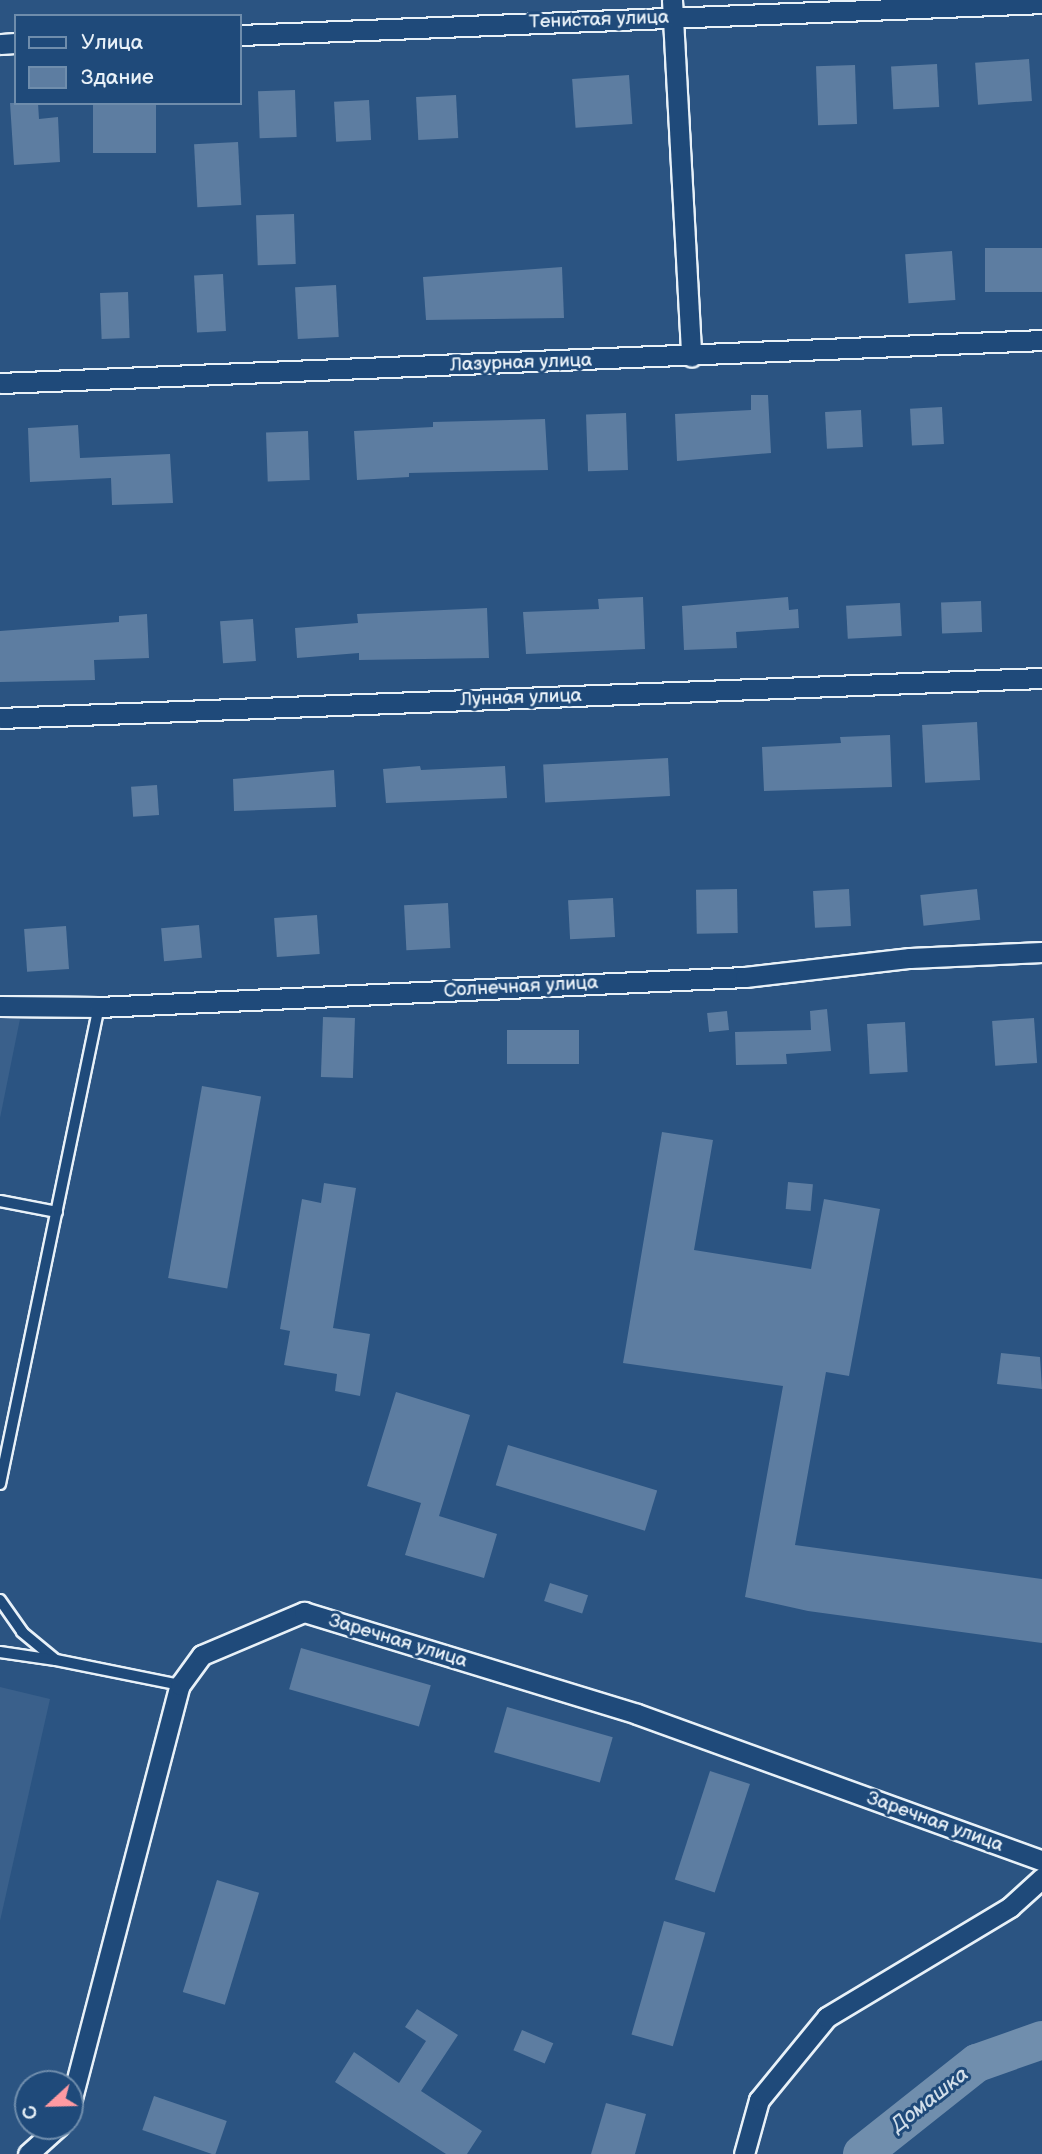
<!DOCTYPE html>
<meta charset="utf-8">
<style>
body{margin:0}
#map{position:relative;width:1042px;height:2154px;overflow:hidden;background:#2b5482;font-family:"Balsamiq Sans",sans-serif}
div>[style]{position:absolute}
.built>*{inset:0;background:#3a608b}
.river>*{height:38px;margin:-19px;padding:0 19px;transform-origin:19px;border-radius:19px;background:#708ead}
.building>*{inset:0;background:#5d7da1;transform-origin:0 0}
.roads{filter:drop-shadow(2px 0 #e8f1f8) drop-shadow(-2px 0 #e8f1f8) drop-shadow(0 2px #e8f1f8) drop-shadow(0 -2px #e8f1f8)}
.lane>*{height:10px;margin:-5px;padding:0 5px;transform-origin:5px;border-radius:5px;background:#1f4a7a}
.street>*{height:19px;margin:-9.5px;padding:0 9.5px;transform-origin:9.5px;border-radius:9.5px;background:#1f4a7a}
span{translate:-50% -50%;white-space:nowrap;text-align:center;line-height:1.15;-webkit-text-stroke:6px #1f4a7a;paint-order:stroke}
.street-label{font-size:19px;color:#e8f1f8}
.water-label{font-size:21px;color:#d0dde9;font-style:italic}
.legend{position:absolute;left:14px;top:14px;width:228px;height:91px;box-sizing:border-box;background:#1f4a7a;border:2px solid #6f8dac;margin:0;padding:9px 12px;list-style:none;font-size:21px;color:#e8f1f8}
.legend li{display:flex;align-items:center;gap:14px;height:35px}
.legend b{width:35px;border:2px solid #6f8dac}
.north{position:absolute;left:14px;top:2070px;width:70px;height:70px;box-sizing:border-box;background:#1f4a7a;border:2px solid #6f8dac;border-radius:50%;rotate:248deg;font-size:19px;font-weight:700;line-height:28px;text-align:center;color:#e8f1f8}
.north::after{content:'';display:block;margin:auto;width:24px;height:32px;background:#ff9aa2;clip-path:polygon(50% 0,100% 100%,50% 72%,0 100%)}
</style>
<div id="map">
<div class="built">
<div style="clip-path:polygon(0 1016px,20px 1019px,0 1118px)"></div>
<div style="clip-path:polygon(0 1687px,50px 1699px,0 1921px)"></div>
</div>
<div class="river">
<div style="left:862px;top:2154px;width:147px;rotate:-38.4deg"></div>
<div style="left:977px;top:2063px;width:69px;rotate:-19.5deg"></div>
</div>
<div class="building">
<div style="left:1029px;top:59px;width:42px;height:54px;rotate:86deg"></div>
<div style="left:937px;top:64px;width:43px;height:46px;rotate:87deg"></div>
<div style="left:855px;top:65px;width:59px;height:39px;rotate:88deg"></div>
<div style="left:629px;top:75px;width:49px;height:57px;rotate:86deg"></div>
<div style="left:295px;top:90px;width:47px;height:37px;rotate:88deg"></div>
<div style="left:456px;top:95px;width:43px;height:40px;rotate:87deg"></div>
<div style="left:369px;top:100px;width:40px;height:35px;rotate:87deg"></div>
<div style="clip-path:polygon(10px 103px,38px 103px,39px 119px,58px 117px,60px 162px,14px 165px)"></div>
<div style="left:93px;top:103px;width:63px;height:50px"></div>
<div style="left:238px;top:142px;width:63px;height:44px;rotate:87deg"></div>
<div style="left:294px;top:214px;width:50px;height:38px;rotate:88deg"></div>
<div style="left:1042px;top:248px;width:44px;height:57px;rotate:90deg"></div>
<div style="left:952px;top:251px;width:49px;height:47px;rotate:86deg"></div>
<div style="clip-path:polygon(562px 267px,564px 318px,426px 320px,423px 277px)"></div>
<div style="left:223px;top:274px;width:57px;height:29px;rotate:87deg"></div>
<div style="left:336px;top:285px;width:52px;height:41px;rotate:87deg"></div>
<div style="left:128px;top:292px;width:46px;height:28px;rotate:88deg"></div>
<div style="clip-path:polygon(751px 395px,768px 395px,771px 453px,677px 461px,675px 414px,751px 410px)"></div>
<div style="left:942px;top:407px;width:37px;height:32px;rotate:87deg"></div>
<div style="left:861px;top:410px;width:37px;height:36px;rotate:87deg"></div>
<div style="left:626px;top:413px;width:57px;height:40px;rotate:88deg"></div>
<div style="clip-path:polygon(545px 419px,548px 470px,409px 473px,409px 477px,357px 480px,354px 431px,433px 427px,433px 422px)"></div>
<div style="clip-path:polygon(78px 425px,80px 458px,170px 454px,173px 503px,112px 505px,111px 478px,30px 482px,28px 428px)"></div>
<div style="left:308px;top:431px;width:49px;height:42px;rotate:88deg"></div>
<div style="clip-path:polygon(643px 597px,645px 649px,526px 654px,523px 612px,599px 609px,598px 599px)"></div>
<div style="clip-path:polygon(788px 597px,789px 610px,798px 609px,799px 628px,736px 632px,737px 648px,684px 650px,682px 606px)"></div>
<div style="left:981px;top:601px;width:31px;height:40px;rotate:88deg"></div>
<div style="left:900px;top:603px;width:33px;height:54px;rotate:87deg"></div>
<div style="clip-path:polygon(487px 608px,489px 658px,359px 660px,359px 653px,297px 658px,295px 628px,358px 623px,357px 614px)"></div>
<div style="clip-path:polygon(147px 614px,149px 658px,94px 660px,95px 680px,0 682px,0 631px,119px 622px,119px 616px)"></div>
<div style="left:253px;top:619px;width:42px;height:33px;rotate:86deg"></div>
<div style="left:977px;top:722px;width:58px;height:55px;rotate:87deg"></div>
<div style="clip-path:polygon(890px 735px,892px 787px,764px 791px,762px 747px,841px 743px,840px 737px)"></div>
<div style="left:668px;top:758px;width:38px;height:125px;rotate:87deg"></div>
<div style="clip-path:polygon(420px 766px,421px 770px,505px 766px,507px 798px,386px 803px,383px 769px)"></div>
<div style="clip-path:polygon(334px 770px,336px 807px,234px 811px,233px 779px)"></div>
<div style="left:157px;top:785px;width:30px;height:26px;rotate:86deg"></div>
<div style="left:737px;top:889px;width:44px;height:41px;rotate:89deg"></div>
<div style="left:849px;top:889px;width:37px;height:36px;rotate:87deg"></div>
<div style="left:977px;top:889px;width:31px;height:57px;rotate:84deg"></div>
<div style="left:613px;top:898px;width:39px;height:45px;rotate:87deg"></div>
<div style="left:448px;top:903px;width:45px;height:44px;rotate:87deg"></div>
<div style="left:317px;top:915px;width:39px;height:43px;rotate:86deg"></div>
<div style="left:199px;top:925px;width:33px;height:38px;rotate:85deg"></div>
<div style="left:66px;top:926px;width:43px;height:42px;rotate:86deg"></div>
<div style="clip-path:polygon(827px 1009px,831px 1051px,786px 1054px,787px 1064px,736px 1065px,735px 1032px,811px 1030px,810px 1011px)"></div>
<div style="left:727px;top:1011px;width:19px;height:20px;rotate:84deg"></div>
<div style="left:323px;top:1017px;width:32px;height:60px;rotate:2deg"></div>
<div style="left:1034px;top:1018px;width:45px;height:42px;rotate:86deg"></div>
<div style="left:905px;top:1022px;width:50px;height:38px;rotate:87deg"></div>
<div style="left:507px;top:1030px;width:72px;height:34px"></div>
<div style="left:202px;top:1086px;width:60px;height:195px;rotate:10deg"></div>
<div style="clip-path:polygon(662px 1132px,713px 1140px,694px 1250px,811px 1269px,824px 1199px,880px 1209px,849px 1376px,826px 1372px,795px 1545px,1042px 1579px,1042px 1643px,808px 1611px,745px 1597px,783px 1386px,623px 1363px)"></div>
<div style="left:788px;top:1182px;width:25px;height:27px;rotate:5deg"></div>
<div style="clip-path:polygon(324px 1183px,356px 1188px,333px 1328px,370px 1334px,360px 1396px,335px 1391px,337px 1374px,284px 1365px,290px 1331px,280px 1329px,302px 1199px,321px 1203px)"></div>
<div style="clip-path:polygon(1001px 1353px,1040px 1357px,1042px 1389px,997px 1384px)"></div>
<div style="clip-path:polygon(396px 1392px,470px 1415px,439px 1516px,497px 1534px,484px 1578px,405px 1555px,421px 1503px,367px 1486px)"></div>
<div style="left:508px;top:1445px;width:156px;height:42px;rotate:17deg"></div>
<div style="left:550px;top:1583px;width:40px;height:19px;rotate:18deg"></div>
<div style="left:301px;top:1648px;width:135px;height:43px;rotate:16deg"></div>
<div style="left:507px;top:1707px;width:110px;height:47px;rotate:16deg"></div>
<div style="left:710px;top:1771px;width:42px;height:114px;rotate:18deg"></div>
<div style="left:217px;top:1880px;width:44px;height:117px;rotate:17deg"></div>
<div style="left:664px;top:1921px;width:43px;height:118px;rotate:16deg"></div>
<div style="clip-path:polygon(417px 2009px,458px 2035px,421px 2091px,482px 2131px,467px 2154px,446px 2154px,335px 2082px,354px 2052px,399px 2083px,426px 2041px,405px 2027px)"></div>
<div style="left:522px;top:2030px;width:34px;height:22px;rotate:23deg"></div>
<div style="left:154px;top:2096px;width:77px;height:36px;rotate:19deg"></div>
<div style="clip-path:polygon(606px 2103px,646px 2114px,635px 2154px,591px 2154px)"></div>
</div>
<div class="roads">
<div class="lane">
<div style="left:0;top:1201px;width:58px;rotate:10.9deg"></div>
<div style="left:0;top:1484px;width:487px;rotate:-78.3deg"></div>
<div style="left:0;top:1600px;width:39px;rotate:55deg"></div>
<div style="left:22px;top:1632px;width:44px;rotate:39.5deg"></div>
<div style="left:56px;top:1660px;width:126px;rotate:11.4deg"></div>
<div style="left:0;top:1652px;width:56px;rotate:8.3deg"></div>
</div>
<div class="street">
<div style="left:672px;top:0;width:357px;rotate:86.9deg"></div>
<div style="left:240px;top:35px;width:803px;rotate:-2.28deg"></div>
<div style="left:0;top:44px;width:16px;rotate:-4deg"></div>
<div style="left:0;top:383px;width:1043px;rotate:-2.36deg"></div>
<div style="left:0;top:718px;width:1043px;rotate:-2.2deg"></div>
<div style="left:0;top:1006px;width:99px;rotate:0.6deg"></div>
<div style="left:99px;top:1007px;width:647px;rotate:-2.66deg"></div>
<div style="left:745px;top:977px;width:166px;rotate:-6.6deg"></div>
<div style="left:910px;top:958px;width:132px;rotate:-2.6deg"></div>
<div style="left:70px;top:2106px;width:435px;rotate:-75.4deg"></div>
<div style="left:180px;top:1685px;width:37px;rotate:-54deg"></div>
<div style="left:202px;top:1655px;width:111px;rotate:-22.9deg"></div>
<div style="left:304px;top:1612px;width:348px;rotate:17deg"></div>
<div style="left:637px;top:1714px;width:431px;rotate:19.9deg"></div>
<div style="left:28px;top:2154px;width:42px;rotate:-42.1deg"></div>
<div style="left:744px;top:2154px;width:56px;rotate:-74.5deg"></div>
<div style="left:759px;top:2100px;width:107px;rotate:-50.7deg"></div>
<div style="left:827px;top:2017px;width:214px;rotate:-31deg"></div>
<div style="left:1010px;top:1907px;width:43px;rotate:-42.2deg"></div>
</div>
</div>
<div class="street-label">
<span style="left:599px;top:20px;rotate:-2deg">Тенистая улица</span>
<span style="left:521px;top:363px;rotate:-2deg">Лазурная улица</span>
<span style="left:521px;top:698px;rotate:-2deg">Лунная улица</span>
<span style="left:521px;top:987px;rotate:-3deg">Солнечная улица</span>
<span style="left:398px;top:1641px;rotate:17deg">Заречная улица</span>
<span style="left:935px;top:1822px;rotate:20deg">Заречная улица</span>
</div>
<div class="water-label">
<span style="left:930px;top:2100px;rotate:-38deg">Домашка</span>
</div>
<ul class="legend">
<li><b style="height:9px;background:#1f4a7a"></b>Улица</li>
<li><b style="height:19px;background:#5d7da1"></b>Здание</li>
</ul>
<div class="north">С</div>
</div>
